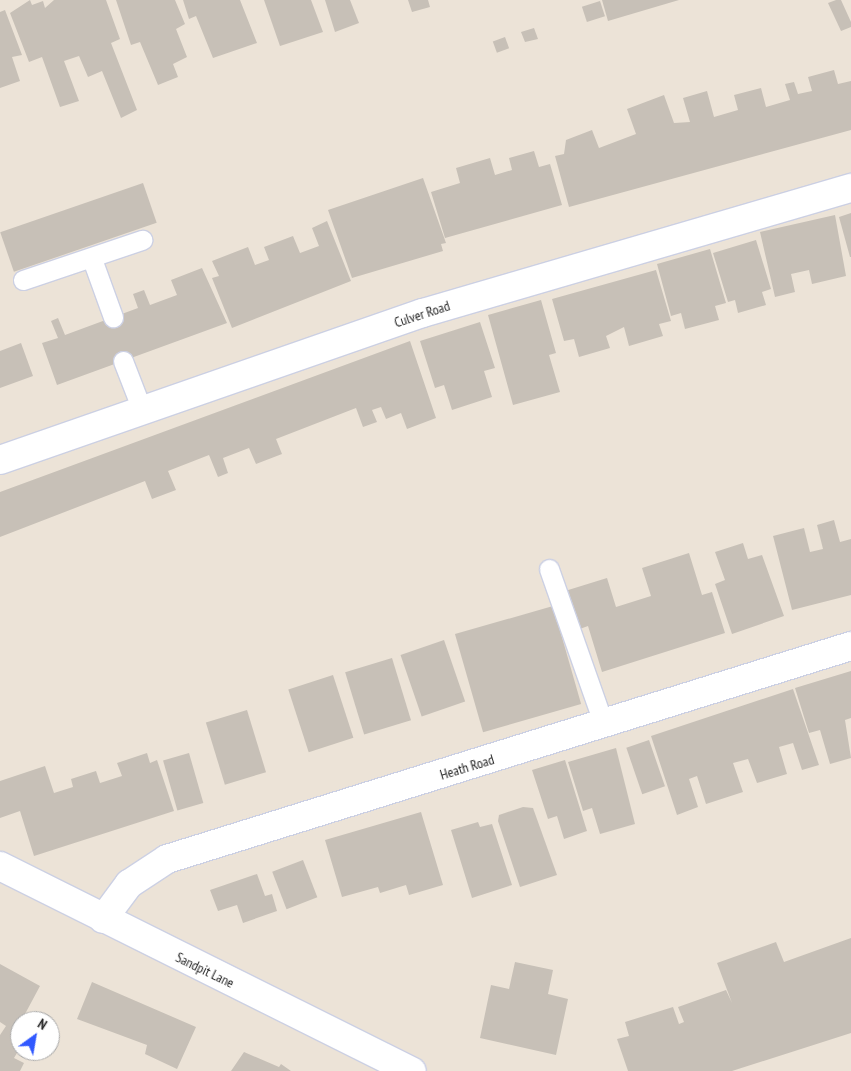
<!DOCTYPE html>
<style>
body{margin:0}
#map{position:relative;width:851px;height:1071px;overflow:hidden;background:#ece3d7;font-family:"PT Sans Narrow",sans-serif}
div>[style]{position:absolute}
.building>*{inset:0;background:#c7c0b7;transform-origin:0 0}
.roads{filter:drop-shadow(1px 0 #ccd0e3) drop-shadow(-1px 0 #ccd0e3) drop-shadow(0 1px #ccd0e3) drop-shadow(0 -1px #ccd0e3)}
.lane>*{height:19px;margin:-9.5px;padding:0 9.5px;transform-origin:9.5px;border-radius:9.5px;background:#fff}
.street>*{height:28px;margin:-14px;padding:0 14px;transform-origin:14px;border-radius:14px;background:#fff}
.secondary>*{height:28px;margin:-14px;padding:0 14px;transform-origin:14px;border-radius:14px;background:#fff}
span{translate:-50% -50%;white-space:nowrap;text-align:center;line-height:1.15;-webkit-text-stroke:5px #fff;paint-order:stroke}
.street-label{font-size:14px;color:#272727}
.north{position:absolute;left:10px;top:1011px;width:50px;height:50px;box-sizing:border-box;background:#fff;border:1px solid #a9a9a9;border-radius:50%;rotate:32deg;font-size:14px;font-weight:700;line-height:20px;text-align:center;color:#272727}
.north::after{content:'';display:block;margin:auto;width:18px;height:22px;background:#3159ff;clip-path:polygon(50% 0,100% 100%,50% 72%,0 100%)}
</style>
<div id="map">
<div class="building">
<div style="clip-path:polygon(30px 0,32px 5px,43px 1px,45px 8px,54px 0,106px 0,120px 39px,111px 43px,137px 110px,121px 118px,102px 71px,88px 77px,79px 56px,64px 61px,79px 101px,60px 107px,42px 57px,29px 62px,10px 13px)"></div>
<div style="clip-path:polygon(116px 0,175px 0,185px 24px,176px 29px,187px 57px,173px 64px,178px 77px,158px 85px,140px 42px,131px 45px)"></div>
<div style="clip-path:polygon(183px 0,240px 0,257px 43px,213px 58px,196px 16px,189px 19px)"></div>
<div style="clip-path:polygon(264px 0,311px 0,323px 32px,280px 46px)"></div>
<div style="clip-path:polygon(325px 0,350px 0,359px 23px,335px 32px)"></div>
<div style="clip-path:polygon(408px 0,428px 0,430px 7px,412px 12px)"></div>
<div style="clip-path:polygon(602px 0,679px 0,608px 21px)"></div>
<div style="clip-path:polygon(836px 0,841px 0,851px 22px,851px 27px,841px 31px,828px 3px)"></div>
<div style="left:600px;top:1px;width:16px;height:19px;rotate:72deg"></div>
<div style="clip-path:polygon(5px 10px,22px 55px,12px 57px,20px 81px,0 88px,0 12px)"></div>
<div style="clip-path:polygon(534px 28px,538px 39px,525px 42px,521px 32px)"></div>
<div style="left:505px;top:37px;width:12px;height:13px;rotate:70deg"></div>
<div style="clip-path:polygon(834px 70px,838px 84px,851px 81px,851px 130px,569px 207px,555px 156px,564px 154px,566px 140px,592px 130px,599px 148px,636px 134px,627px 109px,664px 95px,674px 123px,690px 122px,683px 98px,707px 91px,714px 117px,738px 110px,734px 95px,761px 88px,766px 107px,790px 100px,785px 84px,794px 82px,798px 94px,812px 91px,808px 77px)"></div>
<div style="clip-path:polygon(534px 151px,539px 167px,550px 164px,562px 205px,445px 238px,431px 192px,460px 183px,456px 168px,490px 158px,495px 175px,512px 170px,509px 158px)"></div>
<div style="clip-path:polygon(423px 178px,446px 243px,441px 244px,443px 251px,352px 278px,328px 210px)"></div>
<div style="left:143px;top:183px;width:42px;height:151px;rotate:71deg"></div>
<div style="clip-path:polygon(851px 213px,851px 257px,850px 257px,839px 217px)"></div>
<div style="clip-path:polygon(835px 215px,846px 276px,812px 284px,809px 270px,791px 274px,795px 292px,775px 297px,760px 232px)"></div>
<div style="clip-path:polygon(327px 221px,351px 281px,232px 328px,212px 278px,219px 276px,212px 261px,248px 247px,255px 265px,269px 260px,264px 247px,293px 236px,300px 253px,319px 246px,312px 228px)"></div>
<div style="clip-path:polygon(756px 240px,771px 289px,762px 292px,766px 305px,738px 313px,735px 300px,728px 302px,713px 253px)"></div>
<div style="clip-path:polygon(710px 249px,726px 303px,715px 306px,719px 320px,685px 329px,681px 313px,671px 316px,657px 264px)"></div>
<div style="clip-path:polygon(202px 268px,227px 323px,57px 385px,42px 343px,58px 338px,51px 321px,58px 318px,65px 335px,138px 308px,133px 294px,144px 290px,150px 305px,177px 295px,171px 280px)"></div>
<div style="clip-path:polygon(656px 270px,671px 321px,659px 324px,663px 336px,629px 346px,624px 327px,606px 336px,610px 348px,579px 357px,574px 339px,564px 341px,552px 299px)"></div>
<div style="clip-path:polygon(541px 300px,556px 353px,549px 355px,560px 392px,513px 405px,488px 315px)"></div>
<div style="clip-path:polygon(480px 322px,495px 368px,484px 371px,492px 397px,452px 410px,444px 385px,435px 388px,420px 341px)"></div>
<div style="clip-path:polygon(410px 341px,436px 418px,407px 429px,401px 413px,386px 419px,381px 407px,372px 410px,377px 422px,363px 427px,356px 408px,276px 439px,282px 454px,256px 464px,249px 448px,223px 458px,228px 473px,218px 477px,209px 455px,168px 471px,176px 490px,152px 499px,145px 481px,0 537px,0 492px)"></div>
<div style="clip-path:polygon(21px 343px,33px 376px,0 388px,0 351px)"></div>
<div style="clip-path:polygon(834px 520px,840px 542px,851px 539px,851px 595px,792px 610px,773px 536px,804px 528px,810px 552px,823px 549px,817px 525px)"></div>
<div style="clip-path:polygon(743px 543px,748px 559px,762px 555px,784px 616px,732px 634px,715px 584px,725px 580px,715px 552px)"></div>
<div style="clip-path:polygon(689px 553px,702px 595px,712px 592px,725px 633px,602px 672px,588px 626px,577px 630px,565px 591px,607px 578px,616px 607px,651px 596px,642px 568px)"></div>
<div style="left:553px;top:606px;width:102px;height:102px;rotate:74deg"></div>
<div style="left:444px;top:640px;width:65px;height:46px;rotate:71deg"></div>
<div style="left:392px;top:658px;width:65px;height:49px;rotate:73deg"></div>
<div style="clip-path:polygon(851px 671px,851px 718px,845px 720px,851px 758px,830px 764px,820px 730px,809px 733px,795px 688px)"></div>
<div style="left:333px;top:675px;width:66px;height:47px;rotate:72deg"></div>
<div style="clip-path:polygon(793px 689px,819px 765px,802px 770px,793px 743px,779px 747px,787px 774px,757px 783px,748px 759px,733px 763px,743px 792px,706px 804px,697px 776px,689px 779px,698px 807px,677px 815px,651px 736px)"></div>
<div style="left:247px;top:710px;width:65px;height:43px;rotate:73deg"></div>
<div style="left:649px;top:740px;width:49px;height:24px;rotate:71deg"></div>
<div style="clip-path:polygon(616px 748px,635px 824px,600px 834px,592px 808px,583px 811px,568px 762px)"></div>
<div style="clip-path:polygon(147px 753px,150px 763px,157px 760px,174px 811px,34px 856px,20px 811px,0 818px,0 781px,45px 766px,54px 793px,73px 787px,71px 779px,96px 771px,100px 783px,122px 776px,117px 763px)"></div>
<div style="left:189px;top:753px;width:52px;height:27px;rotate:74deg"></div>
<div style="clip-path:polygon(565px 760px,587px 831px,564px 839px,557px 816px,548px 819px,532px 770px)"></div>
<div style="clip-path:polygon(523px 807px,533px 808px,557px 875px,520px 887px,498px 821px,499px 815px)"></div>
<div style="clip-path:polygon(421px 812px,443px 885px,409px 895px,406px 885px,380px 893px,378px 887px,342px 897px,325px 840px)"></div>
<div style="clip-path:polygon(478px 822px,480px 827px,492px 824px,512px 885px,472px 898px,451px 830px)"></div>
<div style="left:303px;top:860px;width:40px;height:33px;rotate:69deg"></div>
<div style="clip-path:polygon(257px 874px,265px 896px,272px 894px,277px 911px,243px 923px,237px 905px,218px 911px,210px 890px)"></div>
<div style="clip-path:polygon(851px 938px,851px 1033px,732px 1071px,628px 1071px,617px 1039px,629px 1036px,625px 1022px,673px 1007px,679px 1024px,684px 1022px,678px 1007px,726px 990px,732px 1003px,717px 963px,776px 942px,784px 962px)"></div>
<div style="clip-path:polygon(515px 962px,553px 970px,548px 994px,568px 999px,556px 1055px,480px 1038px,491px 985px,509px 989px)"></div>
<div style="clip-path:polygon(0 964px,40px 986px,17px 1029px,20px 1048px,14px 1058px,24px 1063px,20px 1071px,0 1071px,0 1035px,6px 1026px,0 1022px)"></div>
<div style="clip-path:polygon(92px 982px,196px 1027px,177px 1069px,145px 1054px,147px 1045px,77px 1019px)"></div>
<div style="clip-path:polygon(244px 1052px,279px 1067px,281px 1064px,291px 1071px,231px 1071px)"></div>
</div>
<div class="roads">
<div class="lane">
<div style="left:92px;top:259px;width:62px;rotate:70.1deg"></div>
<div style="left:23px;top:280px;width:126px;rotate:-18.6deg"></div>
<div style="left:123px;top:361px;width:53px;rotate:68.8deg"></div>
<div style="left:549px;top:569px;width:165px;rotate:70.6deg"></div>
</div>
<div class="street">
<div style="left:0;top:460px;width:448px;rotate:-19.2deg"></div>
<div style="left:423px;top:313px;width:446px;rotate:-16.3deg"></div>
<div style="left:103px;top:919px;width:44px;rotate:-53.4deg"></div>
<div style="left:129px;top:884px;width:45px;rotate:-33.3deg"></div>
<div style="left:167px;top:859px;width:716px;rotate:-17.3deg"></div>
</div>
<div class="secondary">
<div style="left:0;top:866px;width:460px;rotate:26.5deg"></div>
</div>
</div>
<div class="street-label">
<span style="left:422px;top:314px;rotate:-18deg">Culver Road</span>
<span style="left:467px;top:767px;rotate:-17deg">Heath Road</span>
<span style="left:205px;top:970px;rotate:26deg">Sandpit Lane</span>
</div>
<div class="north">N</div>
</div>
